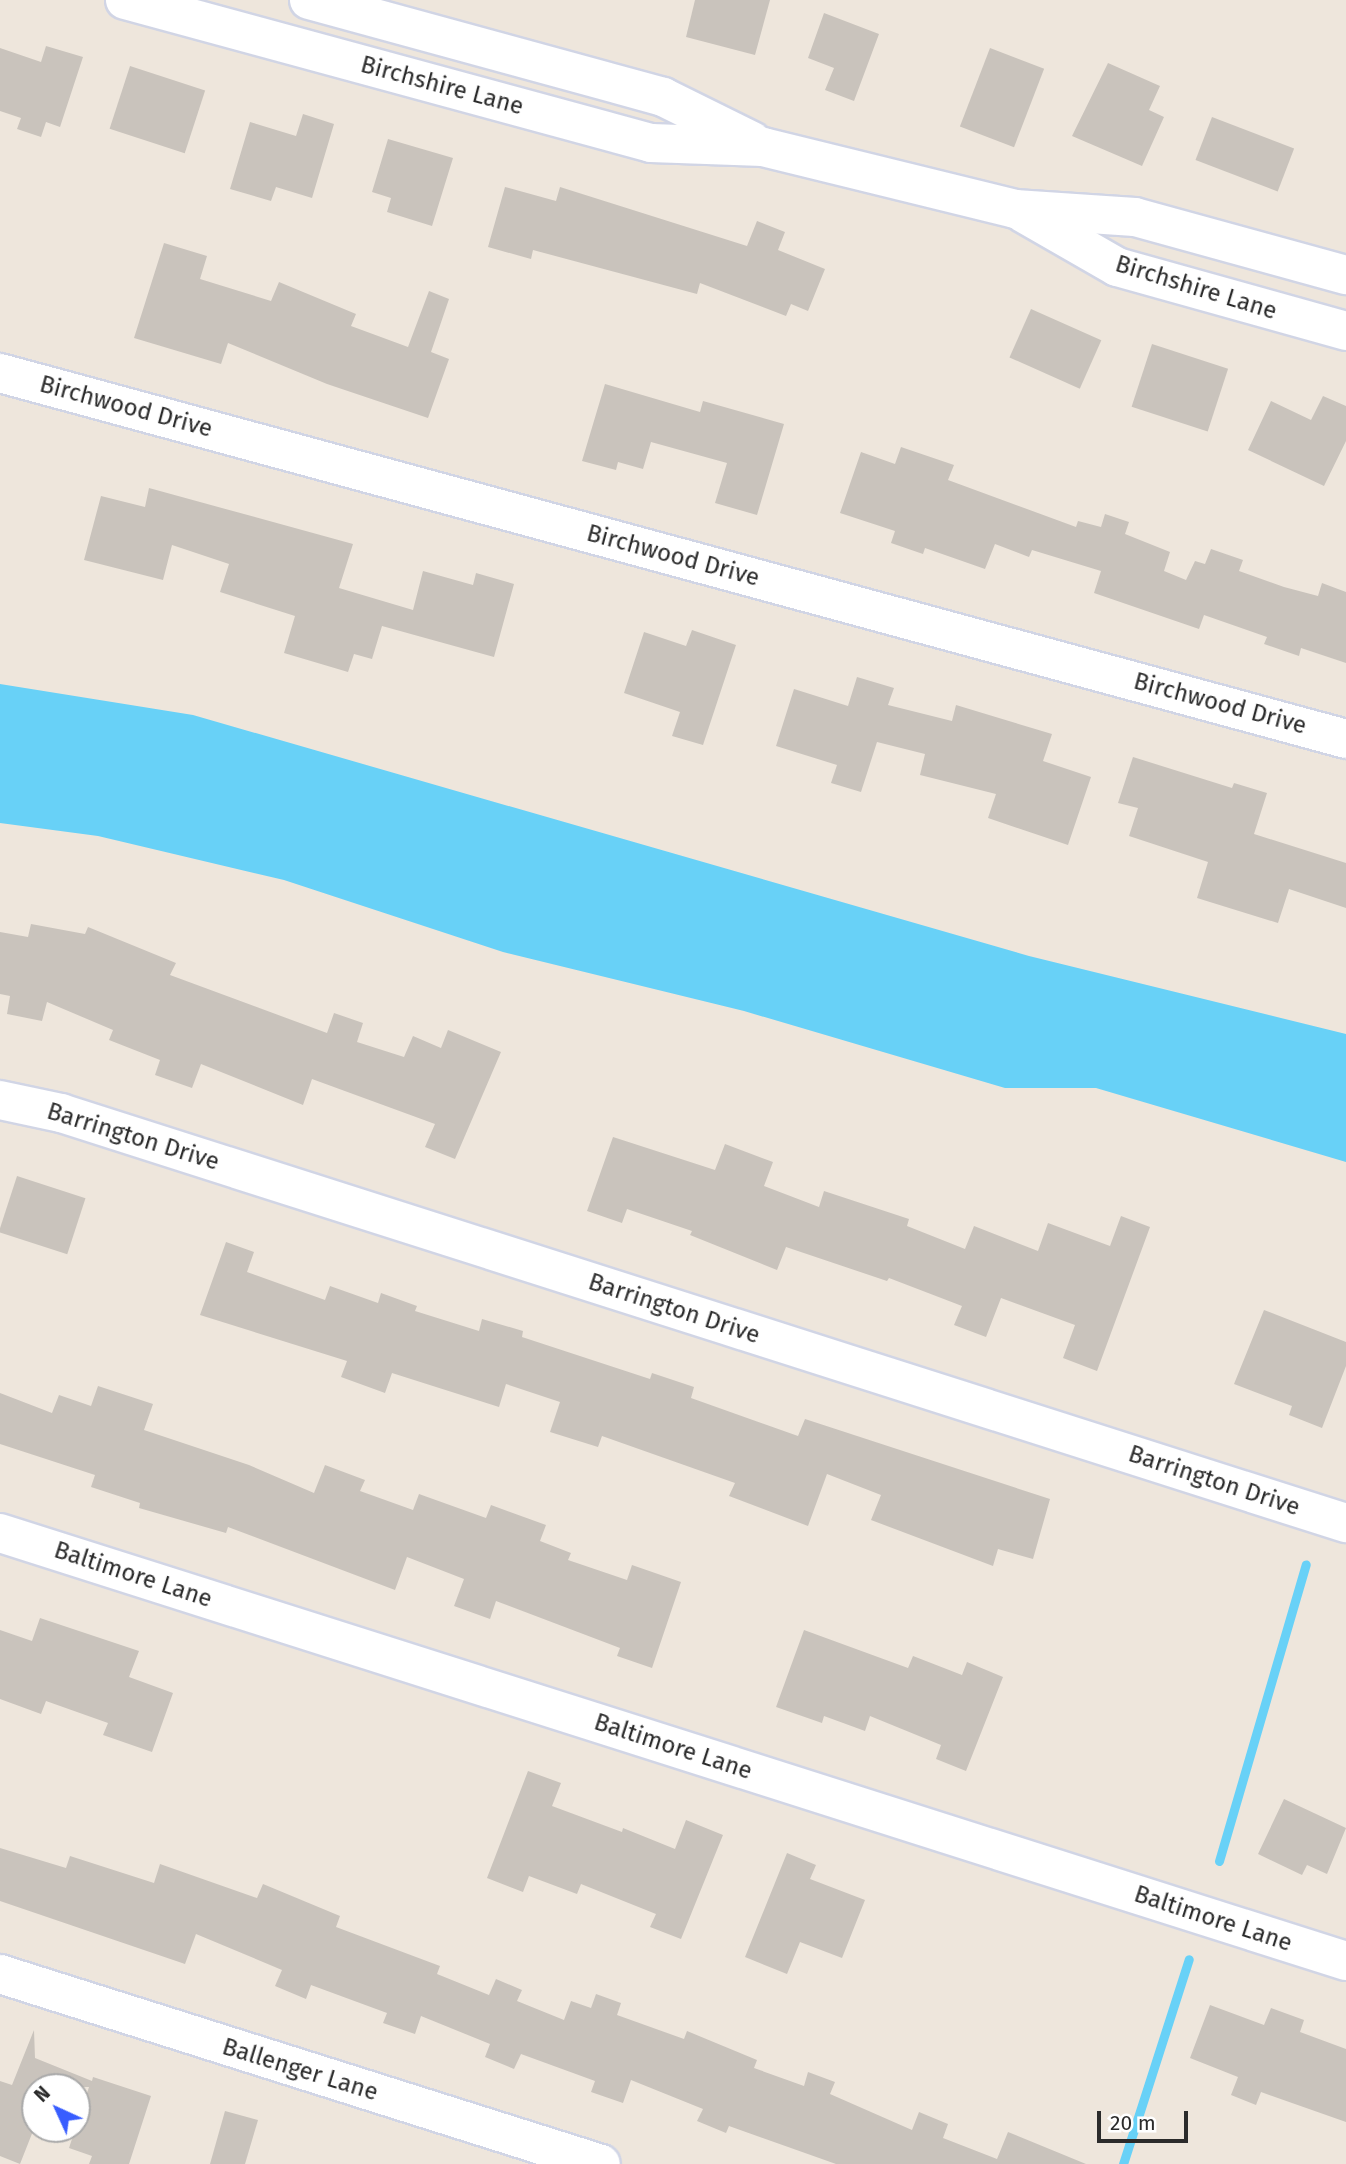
<!DOCTYPE html>
<style>
body{margin:0}
#map{position:relative;width:1346px;height:2164px;overflow:hidden;background:#eee6dc;font-family:"Fira Sans",sans-serif}
div>[style]{position:absolute}
.water>*{inset:0;background:#68d1f7}
.stream>*{height:9px;margin:-4.5px;padding:0 4.5px;transform-origin:4.5px;border-radius:4.5px;background:#68d1f7}
.building>*{inset:0;background:#c9c3bc;transform-origin:0 0}
.roads{filter:drop-shadow(2px 0 #d1d5e5) drop-shadow(-2px 0 #d1d5e5) drop-shadow(0 2px #d1d5e5) drop-shadow(0 -2px #d1d5e5)}
.minor>*{height:38px;margin:-19px;padding:0 19px;transform-origin:19px;border-radius:19px;background:#fff}
span{translate:-50% -50%;white-space:nowrap;text-align:center;line-height:1.15;-webkit-text-stroke:6px #fff;paint-order:stroke}
.street-label{font-size:24px;color:#2b2b2b}
.north{position:absolute;left:21px;top:2073px;width:70px;height:70px;box-sizing:border-box;background:#fff;border:2px solid #aaa;border-radius:50%;rotate:315deg;font-size:19px;font-weight:700;line-height:28px;text-align:center;color:#2b2b2b}
.north::after{content:'';display:block;margin:auto;width:24px;height:32px;background:#385dff;clip-path:polygon(50% 0,100% 100%,50% 72%,0 100%)}
.scale{position:absolute;left:1097px;top:2111px;width:91px;height:32px;box-sizing:border-box;border:4px solid #2b2b2b;border-top:0;padding-left:9px;font-size:21px;line-height:24px;white-space:nowrap;color:#2b2b2b;-webkit-text-stroke:5px #fff;paint-order:stroke}
</style>
<div id="map">
<div class="water">
<div style="clip-path:polygon(0 684px,193px 715px,1029px 956px,1346px 1034px,1346px 1162px,1096px 1088px,1005px 1088px,744px 1011px,503px 952px,284px 880px,98px 836px,0 823px)"></div>
</div>
<div class="stream">
<div style="left:1219px;top:1861px;width:309px;rotate:-73.7deg"></div>
<div style="left:1123px;top:2164px;width:215px;rotate:-72.2deg"></div>
</div>
<div class="building">
<div style="clip-path:polygon(695px 0,770px 0,755px 55px,686px 37px)"></div>
<div style="clip-path:polygon(824px 13px,879px 34px,854px 101px,825px 90px,834px 68px,808px 58px)"></div>
<div style="clip-path:polygon(46px 46px,83px 57px,60px 127px,46px 122px,41px 137px,17px 129px,21px 118px,0 111px,0 48px,41px 62px)"></div>
<div style="left:990px;top:48px;width:58px;height:84px;rotate:21deg"></div>
<div style="clip-path:polygon(1108px 63px,1160px 86px,1149px 110px,1164px 117px,1142px 166px,1072px 136px)"></div>
<div style="left:130px;top:66px;width:79px;height:66px;rotate:18deg"></div>
<div style="clip-path:polygon(303px 114px,334px 124px,312px 198px,276px 187px,271px 201px,230px 189px,250px 122px,296px 136px)"></div>
<div style="left:1212px;top:117px;width:88px;height:46px;rotate:21deg"></div>
<div style="clip-path:polygon(388px 139px,453px 158px,432px 226px,387px 212px,391px 198px,372px 192px)"></div>
<div style="clip-path:polygon(505px 187px,556px 201px,560px 187px,747px 246px,757px 221px,785px 232px,778px 250px,825px 269px,808px 311px,791px 304px,786px 316px,700px 283px,697px 294px,533px 250px,531px 259px,488px 247px)"></div>
<div style="clip-path:polygon(164px 243px,207px 256px,200px 279px,271px 301px,279px 282px,356px 314px,351px 326px,408px 347px,429px 291px,449px 299px,431px 352px,449px 359px,428px 418px,327px 384px,228px 343px,221px 364px,134px 338px)"></div>
<div style="left:1031px;top:309px;width:77px;height:53px;rotate:24deg"></div>
<div style="left:1152px;top:344px;width:80px;height:66px;rotate:18deg"></div>
<div style="clip-path:polygon(605px 384px,700px 412px,703px 401px,784px 424px,757px 515px,715px 503px,727px 463px,651px 442px,643px 469px,618px 462px,616px 470px,582px 461px)"></div>
<div style="clip-path:polygon(1323px 396px,1346px 406px,1346px 441px,1324px 486px,1248px 450px,1271px 401px,1311px 420px)"></div>
<div style="clip-path:polygon(901px 447px,954px 465px,948px 480px,1076px 527px,1078px 521px,1101px 527px,1105px 514px,1129px 522px,1125px 534px,1170px 552px,1164px 571px,1186px 580px,1195px 561px,1205px 564px,1211px 549px,1243px 560px,1239px 571px,1284px 587px,1318px 596px,1322px 583px,1346px 592px,1346px 663px,1301px 648px,1299px 656px,1264px 644px,1267px 637px,1204px 615px,1199px 629px,1094px 593px,1101px 571px,1032px 550px,1029px 557px,995px 544px,985px 569px,925px 548px,923px 554px,891px 543px,895px 531px,840px 513px,861px 452px,895px 464px)"></div>
<div style="clip-path:polygon(149px 488px,353px 544px,339px 588px,413px 610px,423px 571px,473px 585px,476px 573px,514px 584px,494px 657px,382px 626px,372px 659px,354px 654px,348px 672px,284px 653px,295px 616px,220px 592px,229px 564px,172px 545px,163px 580px,84px 560px,101px 496px,145px 507px)"></div>
<div style="clip-path:polygon(692px 630px,736px 645px,703px 745px,672px 736px,680px 712px,624px 693px,644px 632px,686px 646px)"></div>
<div style="clip-path:polygon(857px 677px,894px 688px,888px 705px,952px 721px,956px 705px,1052px 734px,1043px 761px,1091px 777px,1068px 845px,988px 818px,996px 794px,920px 775px,925px 754px,877px 742px,861px 792px,831px 783px,837px 765px,776px 746px,794px 689px,848px 706px)"></div>
<div style="clip-path:polygon(1133px 757px,1232px 788px,1234px 783px,1267px 793px,1254px 834px,1346px 863px,1346px 908px,1289px 889px,1278px 923px,1197px 898px,1208px 862px,1129px 836px,1138px 808px,1118px 803px)"></div>
<div style="clip-path:polygon(31px 924px,85px 934px,88px 927px,176px 963px,170px 975px,327px 1033px,334px 1013px,363px 1023px,357px 1042px,404px 1057px,413px 1036px,441px 1048px,448px 1030px,501px 1052px,455px 1159px,425px 1147px,435px 1124px,312px 1079px,303px 1105px,201px 1064px,192px 1088px,155px 1075px,160px 1060px,109px 1040px,113px 1030px,47px 1002px,42px 1021px,7px 1014px,10px 996px,0 994px,0 932px,28px 937px)"></div>
<div style="clip-path:polygon(613px 1137px,715px 1170px,725px 1144px,773px 1162px,764px 1186px,819px 1207px,824px 1191px,909px 1219px,907px 1226px,965px 1249px,974px 1226px,1038px 1251px,1048px 1223px,1110px 1246px,1121px 1216px,1150px 1227px,1097px 1371px,1063px 1358px,1075px 1325px,1001px 1298px,986px 1337px,954px 1325px,962px 1306px,889px 1278px,887px 1281px,786px 1247px,777px 1270px,690px 1235px,692px 1231px,627px 1209px,622px 1223px,587px 1211px)"></div>
<div style="left:17px;top:1176px;width:72px;height:59px;rotate:18deg"></div>
<div style="clip-path:polygon(226px 1242px,254px 1252px,247px 1272px,325px 1300px,330px 1286px,378px 1303px,381px 1293px,417px 1306px,415px 1311px,479px 1331px,482px 1319px,523px 1331px,522px 1337px,650px 1379px,652px 1373px,694px 1387px,691px 1398px,798px 1436px,805px 1419px,1050px 1499px,1033px 1559px,998px 1549px,993px 1566px,871px 1520px,881px 1495px,827px 1474px,808px 1526px,729px 1496px,735px 1483px,602px 1436px,598px 1447px,550px 1432px,560px 1402px,506px 1384px,499px 1407px,392px 1373px,385px 1393px,341px 1377px,347px 1361px,200px 1315px)"></div>
<div style="clip-path:polygon(1264px 1310px,1346px 1342px,1346px 1366px,1322px 1428px,1289px 1415px,1292px 1406px,1234px 1384px)"></div>
<div style="clip-path:polygon(98px 1386px,153px 1404px,144px 1430px,249px 1465px,314px 1493px,325px 1465px,365px 1480px,360px 1491px,413px 1510px,419px 1494px,486px 1518px,491px 1505px,546px 1525px,540px 1541px,571px 1553px,568px 1560px,627px 1580px,632px 1565px,681px 1582px,652px 1668px,617px 1656px,620px 1648px,496px 1601px,490px 1619px,454px 1606px,464px 1579px,407px 1557px,395px 1590px,228px 1527px,226px 1533px,139px 1508px,140px 1503px,91px 1487px,95px 1475px,0 1444px,0 1393px,52px 1413px,59px 1395px,91px 1406px)"></div>
<div style="clip-path:polygon(40px 1618px,139px 1651px,129px 1677px,173px 1693px,152px 1752px,103px 1735px,108px 1723px,46px 1701px,41px 1714px,0 1699px,0 1630px,32px 1641px)"></div>
<div style="clip-path:polygon(804px 1630px,908px 1668px,913px 1656px,962px 1675px,967px 1662px,1003px 1677px,966px 1771px,936px 1759px,941px 1745px,870px 1716px,865px 1731px,824px 1716px,822px 1723px,776px 1707px)"></div>
<div style="clip-path:polygon(528px 1771px,561px 1783px,552px 1806px,622px 1832px,623px 1828px,675px 1849px,686px 1820px,723px 1835px,681px 1939px,650px 1927px,656px 1914px,581px 1884px,577px 1894px,529px 1876px,523px 1892px,487px 1878px)"></div>
<div style="clip-path:polygon(1284px 1799px,1346px 1828px,1327px 1874px,1307px 1865px,1302px 1875px,1258px 1854px)"></div>
<div style="clip-path:polygon(0 1848px,66px 1868px,70px 1856px,154px 1883px,160px 1864px,257px 1898px,263px 1884px,340px 1916px,336px 1927px,440px 1966px,437px 1974px,489px 1995px,496px 1979px,522px 1990px,517px 2001px,564px 2020px,571px 2001px,591px 2008px,596px 1994px,621px 2003px,617px 2015px,684px 2039px,687px 2031px,757px 2060px,754px 2068px,804px 2086px,808px 2072px,835px 2082px,830px 2094px,912px 2130px,919px 2112px,948px 2124px,943px 2138px,997px 2159px,1008px 2132px,1086px 2164px,836px 2164px,729px 2126px,726px 2133px,697px 2121px,703px 2109px,631px 2080px,623px 2103px,591px 2092px,595px 2081px,521px 2054px,514px 2069px,485px 2057px,490px 2044px,421px 2016px,415px 2034px,383px 2023px,387px 2013px,311px 1985px,306px 1999px,275px 1986px,282px 1970px,196px 1934px,185px 1964px,0 1901px)"></div>
<div style="clip-path:polygon(787px 1853px,816px 1865px,810px 1879px,865px 1900px,842px 1958px,800px 1942px,787px 1974px,745px 1957px)"></div>
<div style="clip-path:polygon(1210px 2005px,1264px 2025px,1271px 2008px,1304px 2020px,1300px 2032px,1346px 2049px,1346px 2122px,1261px 2092px,1256px 2105px,1231px 2095px,1238px 2077px,1190px 2058px)"></div>
<div style="clip-path:polygon(34px 2030px,35px 2058px,92px 2081px,93px 2077px,151px 2096px,129px 2164px,89px 2164px,92px 2156px,69px 2148px,89px 2087px,35px 2087px,35px 2126px,20px 2164px,0 2156px,0 2081px,12px 2085px)"></div>
<div style="clip-path:polygon(225px 2111px,258px 2120px,245px 2164px,210px 2164px)"></div>
</div>
<div class="roads">
<div class="minor">
<div style="left:125px;top:0;width:545px;rotate:15.21deg"></div>
<div style="left:651px;top:143px;width:112px;rotate:2deg"></div>
<div style="left:763px;top:147px;width:260px;rotate:13.8deg"></div>
<div style="left:1015px;top:209px;width:120px;rotate:3.8deg"></div>
<div style="left:1135px;top:217px;width:219px;rotate:15.4deg"></div>
<div style="left:309px;top:0;width:367px;rotate:15.3deg"></div>
<div style="left:663px;top:97px;width:99px;rotate:26.3deg"></div>
<div style="left:1023px;top:213px;width:108px;rotate:29.9deg"></div>
<div style="left:1117px;top:267px;width:238px;rotate:15.6deg"></div>
<div style="left:0;top:373px;width:1395px;rotate:15.21deg"></div>
<div style="left:0;top:1100px;width:62px;rotate:12deg"></div>
<div style="left:61px;top:1113px;width:1349px;rotate:17.7deg"></div>
<div style="left:0;top:1533px;width:1412px;rotate:17.64deg"></div>
<div style="left:0;top:1974px;width:630px;rotate:17.54deg"></div>
</div>
</div>
<div class="street-label">
<span style="left:442px;top:86px;rotate:15deg">Birchshire Lane</span>
<span style="left:1196px;top:288px;rotate:17deg">Birchshire Lane</span>
<span style="left:126px;top:407px;rotate:15deg">Birchwood Drive</span>
<span style="left:673px;top:556px;rotate:15deg">Birchwood Drive</span>
<span style="left:1220px;top:704px;rotate:15deg">Birchwood Drive</span>
<span style="left:133px;top:1137px;rotate:17deg">Barrington Drive</span>
<span style="left:674px;top:1309px;rotate:18deg">Barrington Drive</span>
<span style="left:1214px;top:1481px;rotate:18deg">Barrington Drive</span>
<span style="left:133px;top:1575px;rotate:18deg">Baltimore Lane</span>
<span style="left:673px;top:1747px;rotate:18deg">Baltimore Lane</span>
<span style="left:1213px;top:1919px;rotate:18deg">Baltimore Lane</span>
<span style="left:300px;top:2070px;rotate:17deg">Ballenger Lane</span>
</div>
<div class="north">N</div>
<div class="scale">20 m</div>
</div>
